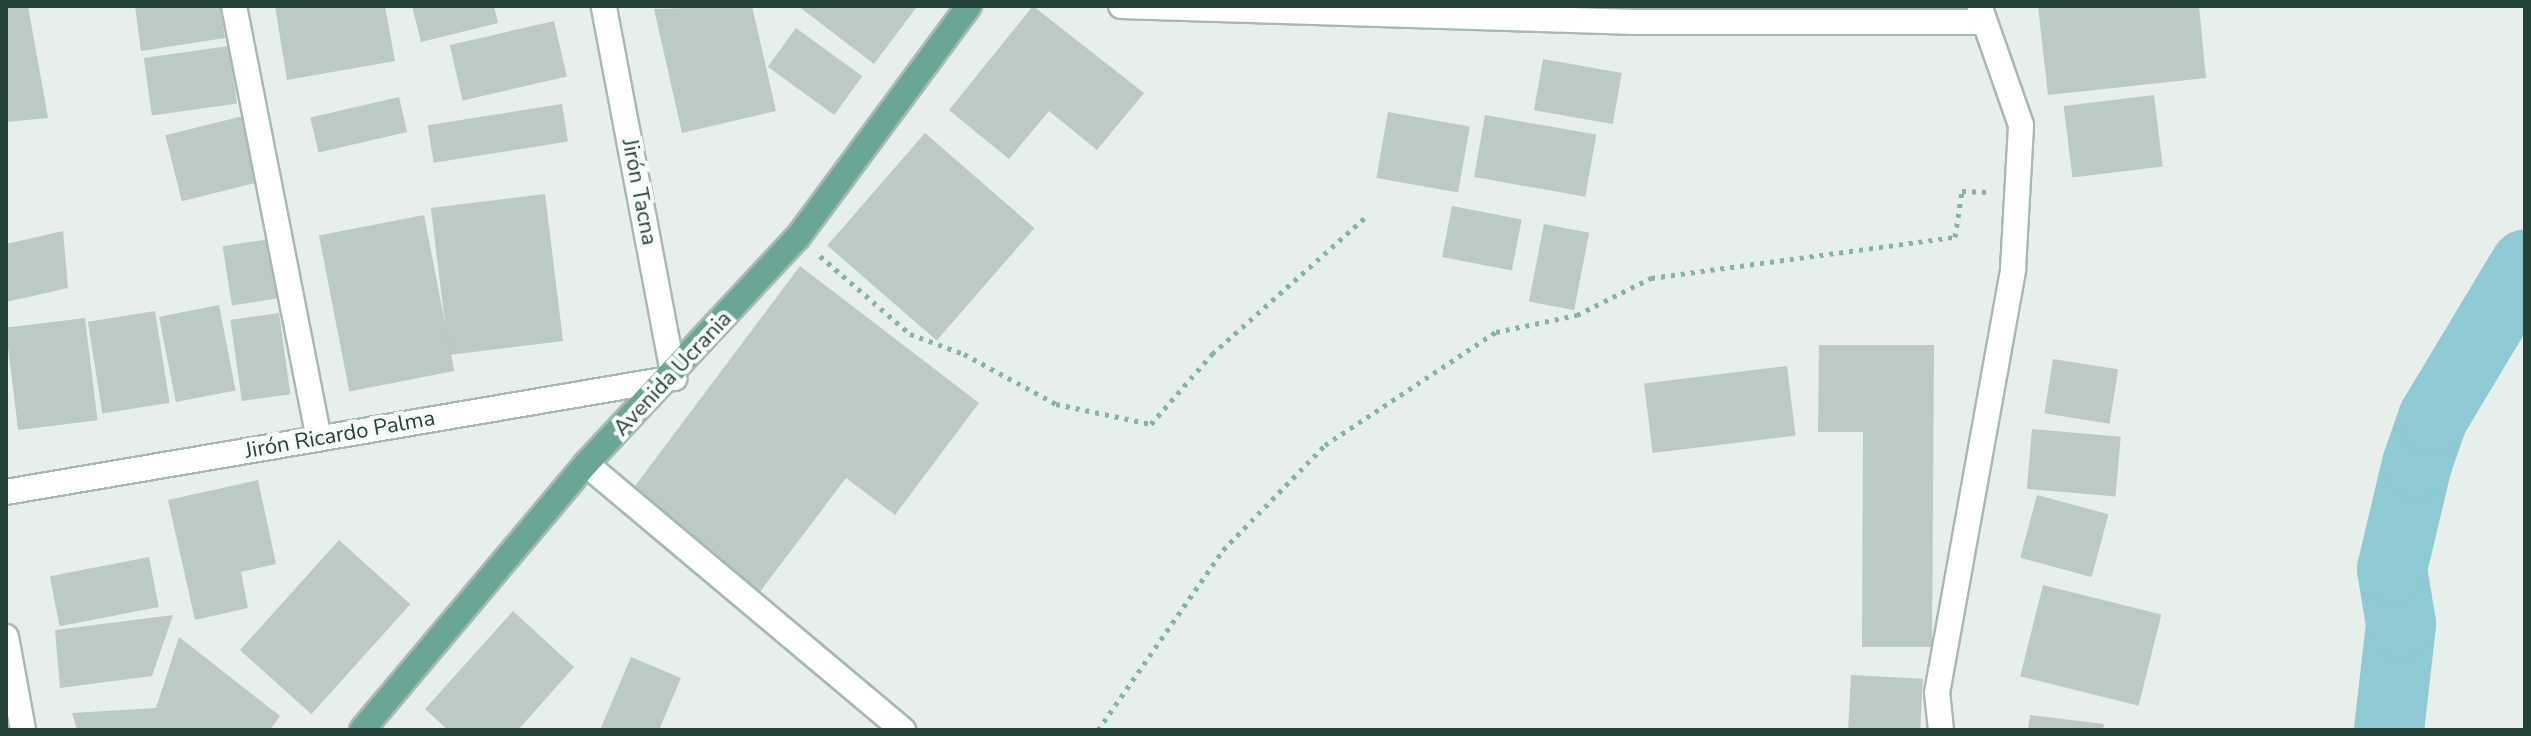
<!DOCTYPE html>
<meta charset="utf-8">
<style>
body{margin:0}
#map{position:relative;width:2531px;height:736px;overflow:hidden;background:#e6efeb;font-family:"Nunito Sans",sans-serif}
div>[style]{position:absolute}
.river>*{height:70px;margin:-35px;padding:0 35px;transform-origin:35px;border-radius:35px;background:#8ec9d4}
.building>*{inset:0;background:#bbcac4;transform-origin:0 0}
.path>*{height:5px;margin-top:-2.5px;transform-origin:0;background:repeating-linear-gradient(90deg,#86b3a5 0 4px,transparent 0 10px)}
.roads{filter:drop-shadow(2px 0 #a8b8b2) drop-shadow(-2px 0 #a8b8b2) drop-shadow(0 2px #a8b8b2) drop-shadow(0 -2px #a8b8b2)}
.minor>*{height:24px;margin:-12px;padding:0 12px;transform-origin:12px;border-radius:12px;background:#fff}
.major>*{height:24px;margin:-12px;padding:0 12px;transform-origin:12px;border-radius:12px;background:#6aa596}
span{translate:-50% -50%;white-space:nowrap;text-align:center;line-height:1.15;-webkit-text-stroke:8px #f7fbf9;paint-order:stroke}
.street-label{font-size:22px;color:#24423a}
.frame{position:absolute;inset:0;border:8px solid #24423a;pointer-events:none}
</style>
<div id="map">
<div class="river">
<div style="left:2389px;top:730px;width:107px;rotate:-83.5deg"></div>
<div style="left:2401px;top:624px;width:56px;rotate:-99.3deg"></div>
<div style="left:2392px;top:569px;width:108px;rotate:-76.6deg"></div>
<div style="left:2417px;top:464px;width:49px;rotate:-70.8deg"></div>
<div style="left:2433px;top:418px;width:179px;rotate:-59deg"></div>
</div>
<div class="building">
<div style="clip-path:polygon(6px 6px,28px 6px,48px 118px,6px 122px)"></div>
<div style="clip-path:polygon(135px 6px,220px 6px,225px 38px,141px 51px)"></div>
<div style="clip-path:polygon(275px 6px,385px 6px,395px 61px,287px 80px)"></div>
<div style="clip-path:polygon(412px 6px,494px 6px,498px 23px,421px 42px)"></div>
<div style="clip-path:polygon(752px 6px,776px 111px,682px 133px,654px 9px)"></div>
<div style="clip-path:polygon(798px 6px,913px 6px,916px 8px,874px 64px)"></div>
<div style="clip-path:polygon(1033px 6px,1144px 93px,1097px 150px,1049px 111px,1009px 159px,949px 110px)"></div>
<div style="clip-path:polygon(2038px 6px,2199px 6px,2206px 78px,2048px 95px)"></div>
<div style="left:554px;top:21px;width:57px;height:107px;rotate:77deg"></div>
<div style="left:796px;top:28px;width:82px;height:48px;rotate:36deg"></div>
<div style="left:229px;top:46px;width:58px;height:86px;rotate:82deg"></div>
<div style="left:1543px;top:59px;width:80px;height:52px;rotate:10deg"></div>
<div style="left:2154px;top:95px;width:72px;height:91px;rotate:83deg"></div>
<div style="left:399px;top:97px;width:36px;height:91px;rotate:77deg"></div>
<div style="left:562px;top:104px;width:38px;height:136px;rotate:81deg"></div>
<div style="left:1388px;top:112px;width:83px;height:67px;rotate:10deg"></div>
<div style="left:1485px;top:115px;width:113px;height:63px;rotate:10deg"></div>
<div style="left:243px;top:116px;width:68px;height:80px;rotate:76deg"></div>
<div style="left:925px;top:133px;width:145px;height:149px;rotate:41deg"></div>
<div style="left:545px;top:194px;width:148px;height:115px;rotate:83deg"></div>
<div style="left:1452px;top:206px;width:71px;height:52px;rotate:11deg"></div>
<div style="left:424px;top:215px;width:159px;height:107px;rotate:79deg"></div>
<div style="left:1544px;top:224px;width:46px;height:79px;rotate:11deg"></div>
<div style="clip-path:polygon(63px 231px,68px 288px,6px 302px,6px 244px)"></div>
<div style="left:269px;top:239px;width:60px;height:47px;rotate:81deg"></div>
<div style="clip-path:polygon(800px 266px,979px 403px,895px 515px,846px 478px,759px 593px,629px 494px)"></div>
<div style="left:219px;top:305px;width:87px;height:61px;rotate:79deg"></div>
<div style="left:155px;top:311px;width:93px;height:68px;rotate:81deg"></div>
<div style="left:279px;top:313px;width:82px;height:49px;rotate:82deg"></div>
<div style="left:85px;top:318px;width:103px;height:80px;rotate:83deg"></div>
<div style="clip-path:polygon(1819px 345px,1934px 345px,1932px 647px,1862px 647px,1863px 432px,1818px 432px)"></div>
<div style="left:2053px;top:359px;width:66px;height:55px;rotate:9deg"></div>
<div style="left:1787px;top:366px;width:70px;height:144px;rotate:83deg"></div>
<div style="left:2032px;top:429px;width:89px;height:60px;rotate:5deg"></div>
<div style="clip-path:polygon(258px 480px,276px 564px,241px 572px,248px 608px,195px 620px,168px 500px)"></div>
<div style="left:2037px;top:495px;width:74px;height:65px;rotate:15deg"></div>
<div style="left:339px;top:540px;width:96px;height:148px;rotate:42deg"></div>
<div style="left:149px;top:557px;width:51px;height:101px;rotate:79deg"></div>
<div style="left:2043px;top:585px;width:122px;height:94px;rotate:14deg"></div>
<div style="clip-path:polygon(513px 611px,574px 667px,518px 730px,448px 730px,425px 709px)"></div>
<div style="clip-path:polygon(173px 615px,152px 676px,60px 688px,55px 630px)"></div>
<div style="clip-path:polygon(179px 637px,280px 716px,270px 730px,77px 730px,72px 713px,156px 708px)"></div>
<div style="clip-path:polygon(631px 657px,681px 678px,659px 730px,600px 730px)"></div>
<div style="left:1851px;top:675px;width:72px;height:55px;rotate:3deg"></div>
<div style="clip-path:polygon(2030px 715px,2104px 724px,2103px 730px,2028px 730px)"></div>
</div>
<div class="path">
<div style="left:820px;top:256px;width:119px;rotate:40.9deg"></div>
<div style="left:910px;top:334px;width:58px;rotate:20.3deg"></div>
<div style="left:964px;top:354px;width:105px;rotate:28.5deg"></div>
<div style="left:1056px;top:404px;width:97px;rotate:11.9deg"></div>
<div style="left:1151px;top:424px;width:93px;rotate:-48.9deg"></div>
<div style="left:1212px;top:354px;width:206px;rotate:-41.7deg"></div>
<div style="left:1098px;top:730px;width:219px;rotate:-55.2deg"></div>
<div style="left:1223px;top:550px;width:146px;rotate:-45.8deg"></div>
<div style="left:1325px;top:445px;width:205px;rotate:-33.5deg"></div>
<div style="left:1496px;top:332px;width:83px;rotate:-11.9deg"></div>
<div style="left:1577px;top:315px;width:83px;rotate:-26.6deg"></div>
<div style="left:1651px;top:278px;width:307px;rotate:-7.7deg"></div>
<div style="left:1955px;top:237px;width:47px;rotate:-81.3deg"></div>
<div style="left:1962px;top:191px;width:26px;rotate:2deg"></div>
</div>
<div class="roads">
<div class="minor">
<div style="left:234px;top:6px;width:440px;rotate:78.9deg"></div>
<div style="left:1121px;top:6px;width:514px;rotate:1.78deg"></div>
<div style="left:1635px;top:22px;width:346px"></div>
<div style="left:586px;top:464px;width:414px;rotate:40deg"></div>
<div style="left:6px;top:492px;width:678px;rotate:-9.68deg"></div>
<div style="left:674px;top:378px;width:379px;rotate:-100.7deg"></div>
<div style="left:6px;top:637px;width:95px;rotate:79.6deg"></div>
<div style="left:1941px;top:730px;width:37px;rotate:-96deg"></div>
<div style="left:1937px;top:693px;width:431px;rotate:-79.8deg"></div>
<div style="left:2013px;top:269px;width:144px;rotate:-86.8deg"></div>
<div style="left:2021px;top:125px;width:124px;rotate:-109.3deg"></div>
</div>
<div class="major">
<div style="left:362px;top:730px;width:348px;rotate:-49.9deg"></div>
<div style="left:586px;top:464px;width:311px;rotate:-47deg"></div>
<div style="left:798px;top:237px;width:287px;rotate:-53.5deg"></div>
</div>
</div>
<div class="street-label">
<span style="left:639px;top:192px;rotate:79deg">Jirón Tacna</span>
<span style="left:673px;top:374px;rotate:-47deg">Avenida Ucrania</span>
<span style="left:340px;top:435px;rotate:-10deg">Jirón Ricardo Palma</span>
</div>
<div class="frame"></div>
</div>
